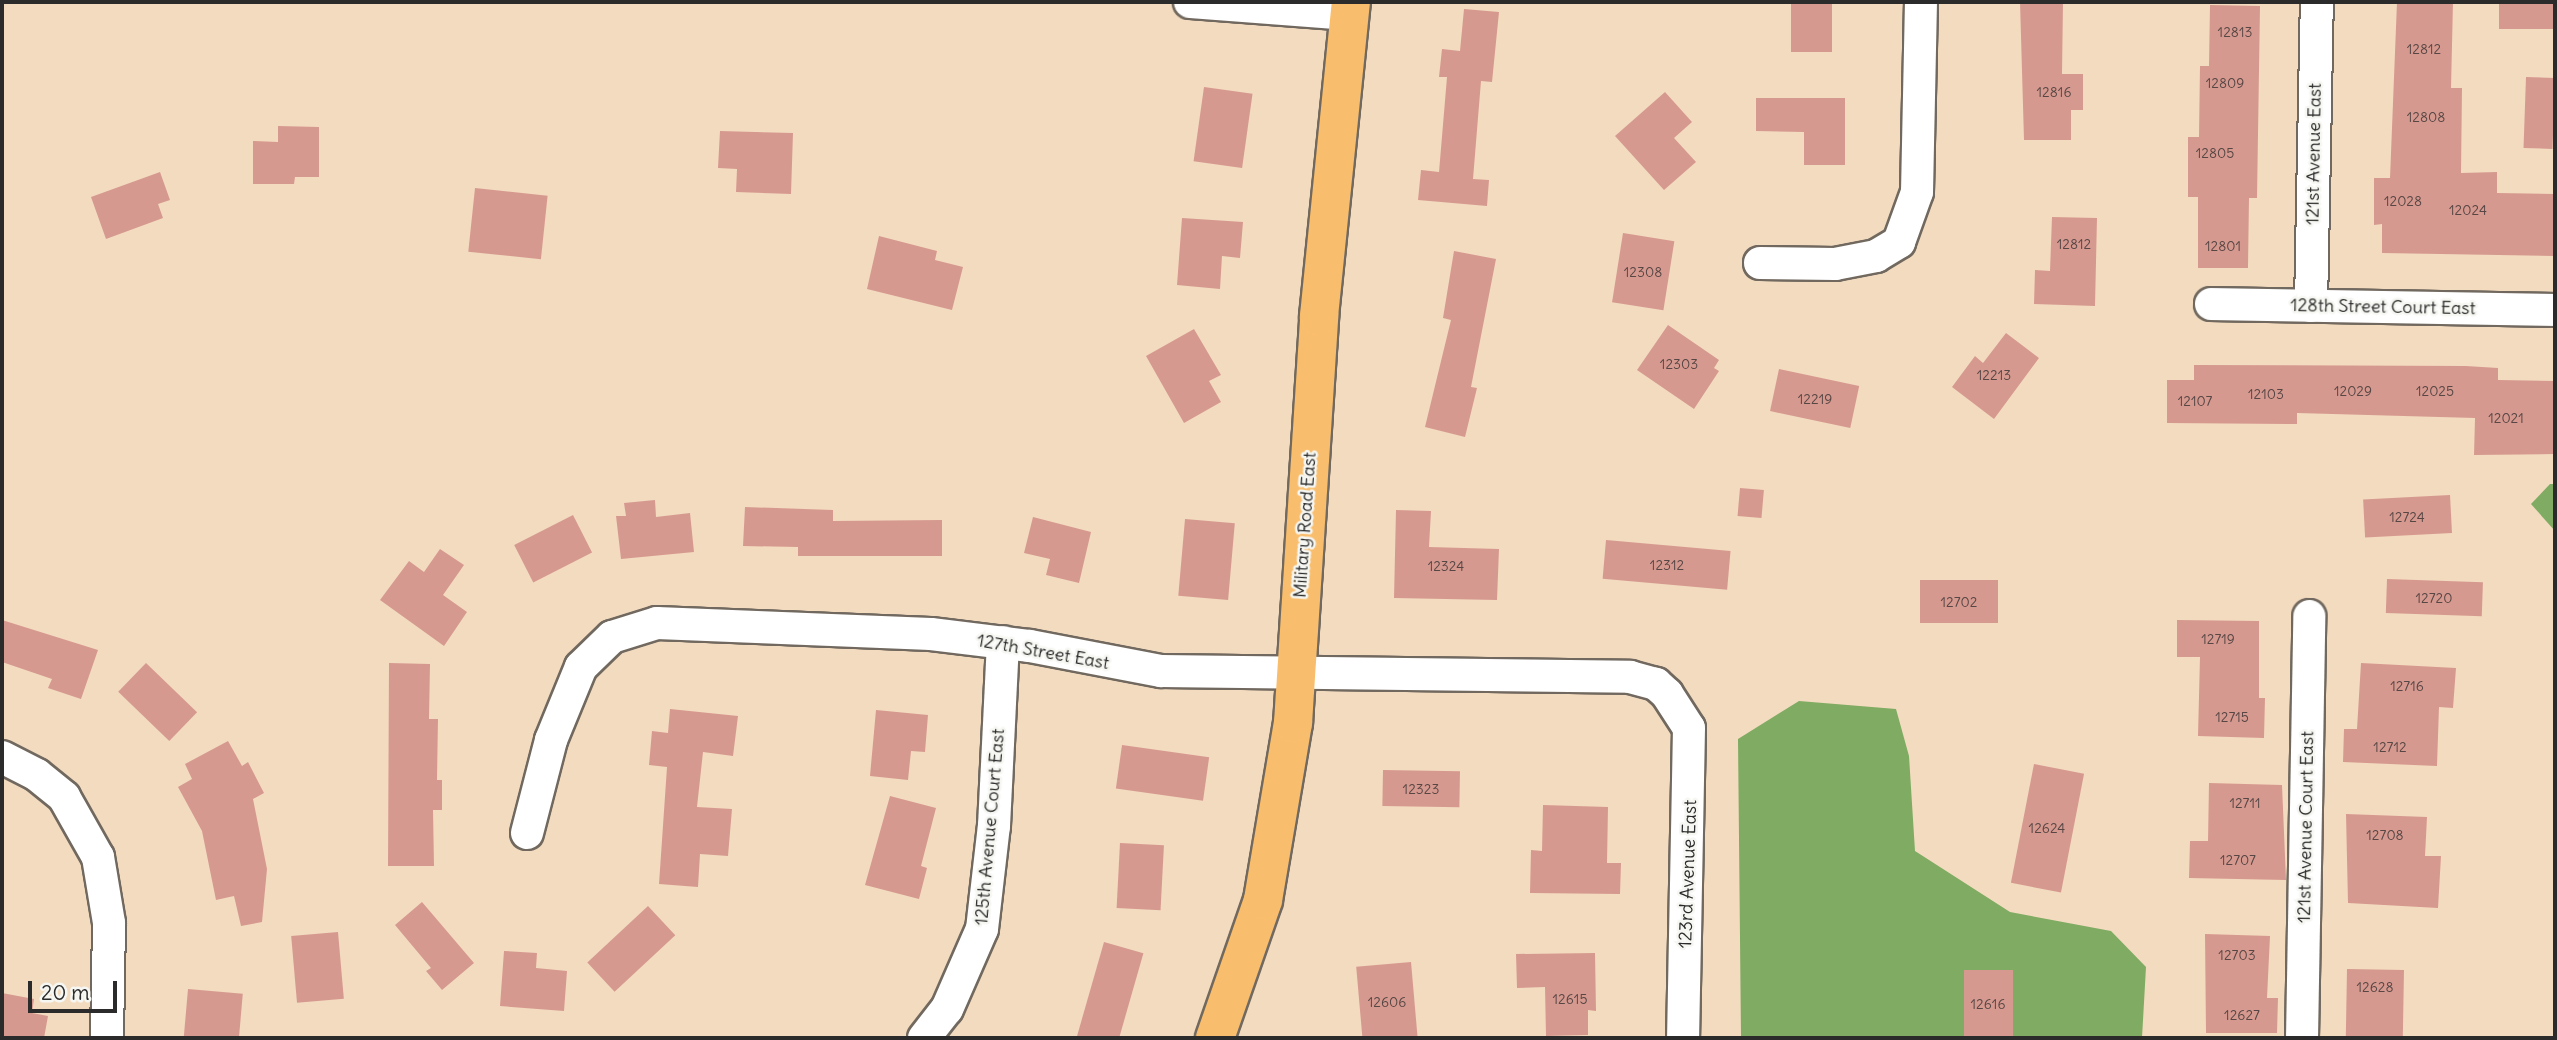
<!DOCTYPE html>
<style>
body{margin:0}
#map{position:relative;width:2557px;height:1040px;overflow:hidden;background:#f3dbbf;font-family:Delius,sans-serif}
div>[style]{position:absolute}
.forest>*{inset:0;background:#7fab63}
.building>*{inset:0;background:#d6998f;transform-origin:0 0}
.roads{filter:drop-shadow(2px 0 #71695f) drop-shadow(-2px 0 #71695f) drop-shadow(0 2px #71695f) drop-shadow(0 -2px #71695f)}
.minor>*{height:32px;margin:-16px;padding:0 16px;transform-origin:16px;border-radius:16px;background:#fff}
.major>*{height:38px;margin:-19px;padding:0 19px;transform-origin:19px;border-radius:19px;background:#f9be6d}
span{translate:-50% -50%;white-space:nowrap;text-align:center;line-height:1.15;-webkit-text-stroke:5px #f6f6f2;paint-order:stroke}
.number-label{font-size:14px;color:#564644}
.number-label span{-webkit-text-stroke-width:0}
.street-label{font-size:18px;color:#2b2b2b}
.frame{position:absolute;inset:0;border:4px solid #2b2b2b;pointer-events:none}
.scale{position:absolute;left:28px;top:981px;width:89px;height:32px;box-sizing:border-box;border:4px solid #2b2b2b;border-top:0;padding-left:9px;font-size:21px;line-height:24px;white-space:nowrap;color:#2b2b2b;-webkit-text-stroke:5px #f6f6f2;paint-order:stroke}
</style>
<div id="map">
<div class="forest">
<div style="clip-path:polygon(2550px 484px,2555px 484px,2555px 531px,2531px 504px)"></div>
<div style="clip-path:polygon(1799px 701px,1896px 709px,1909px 756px,1915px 851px,2010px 912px,2111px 931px,2146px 967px,2142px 1038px,1741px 1038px,1738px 739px)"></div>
</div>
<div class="building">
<div style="left:1791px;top:2px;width:41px;height:50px"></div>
<div style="clip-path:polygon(2020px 2px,2063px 2px,2062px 74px,2083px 74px,2083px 110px,2071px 110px,2071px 140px,2024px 140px)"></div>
<div style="clip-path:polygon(2397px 2px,2453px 2px,2451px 88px,2462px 88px,2461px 173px,2497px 172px,2497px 193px,2555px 194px,2555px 256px,2382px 253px,2382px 224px,2374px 225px,2374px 178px,2390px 178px)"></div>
<div style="left:2499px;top:2px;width:56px;height:27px"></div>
<div style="clip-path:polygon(2210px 5px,2260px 6px,2257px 198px,2249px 198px,2248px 268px,2198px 268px,2198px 197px,2188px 197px,2188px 137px,2199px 137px,2200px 66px,2209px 66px)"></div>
<div style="clip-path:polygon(1464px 9px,1499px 12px,1492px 82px,1481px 81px,1473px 179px,1489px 180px,1487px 206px,1418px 200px,1421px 170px,1439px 172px,1447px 77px,1439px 77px,1442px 49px,1460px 51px)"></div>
<div style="left:2526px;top:77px;width:29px;height:71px;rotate:2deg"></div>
<div style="left:1204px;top:87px;width:49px;height:75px;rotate:8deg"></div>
<div style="clip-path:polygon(1665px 92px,1692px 122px,1674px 138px,1696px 162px,1664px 190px,1615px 136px)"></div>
<div style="clip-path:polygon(1756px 98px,1845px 98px,1845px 165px,1804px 165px,1804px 132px,1756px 131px)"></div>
<div style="clip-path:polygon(278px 126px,319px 127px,319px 177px,295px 177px,294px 184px,253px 184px,253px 141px,278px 142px)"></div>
<div style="clip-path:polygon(720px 131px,793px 133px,791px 194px,736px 192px,737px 169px,718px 168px)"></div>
<div style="clip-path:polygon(160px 172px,170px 200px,158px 204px,163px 218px,106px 239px,91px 197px)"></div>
<div style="left:475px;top:188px;width:73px;height:64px;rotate:6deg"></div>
<div style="clip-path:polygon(2052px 217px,2097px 218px,2095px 306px,2034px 304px,2035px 270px,2050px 271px)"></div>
<div style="clip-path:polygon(1182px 218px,1243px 222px,1240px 258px,1222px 256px,1220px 289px,1177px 285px)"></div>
<div style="left:1623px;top:233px;width:52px;height:70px;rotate:9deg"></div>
<div style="clip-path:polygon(879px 236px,937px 251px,935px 260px,963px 267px,952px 310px,867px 289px)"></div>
<div style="clip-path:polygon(1454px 251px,1496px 259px,1471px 387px,1477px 388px,1465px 437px,1425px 427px,1451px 320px,1443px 318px)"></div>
<div style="clip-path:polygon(1668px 325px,1719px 360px,1714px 368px,1719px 371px,1694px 409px,1637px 370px)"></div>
<div style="clip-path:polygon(1194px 329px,1221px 375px,1209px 381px,1221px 402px,1184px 423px,1146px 356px)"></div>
<div style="clip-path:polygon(2006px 333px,2039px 358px,1994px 419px,1952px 387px,1975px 356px,1983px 363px)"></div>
<div style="clip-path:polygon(2194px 365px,2466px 366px,2498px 368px,2498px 380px,2555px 381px,2555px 454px,2474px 455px,2475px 418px,2297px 413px,2297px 424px,2167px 423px,2167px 380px,2194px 380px)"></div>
<div style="left:1779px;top:369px;width:82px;height:43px;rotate:12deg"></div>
<div style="left:1740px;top:488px;width:24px;height:28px;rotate:5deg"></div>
<div style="left:2450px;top:495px;width:38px;height:87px;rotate:87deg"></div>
<div style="clip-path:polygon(655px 500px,656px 517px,690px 513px,694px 552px,621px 559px,616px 516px,626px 516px,624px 503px)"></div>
<div style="clip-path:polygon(745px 507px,833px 510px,833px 521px,942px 520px,942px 556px,798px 556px,798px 547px,743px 546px)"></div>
<div style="clip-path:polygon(1396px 510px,1431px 511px,1429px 547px,1499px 549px,1497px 600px,1394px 598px)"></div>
<div style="left:573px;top:515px;width:42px;height:66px;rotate:63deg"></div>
<div style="clip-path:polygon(1033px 517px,1091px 532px,1079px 583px,1046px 575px,1050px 559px,1024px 553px)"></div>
<div style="left:1185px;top:519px;width:50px;height:77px;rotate:5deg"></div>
<div style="left:1606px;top:540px;width:125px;height:39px;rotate:5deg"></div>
<div style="clip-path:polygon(440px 549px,464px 565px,443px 595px,467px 612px,444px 646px,380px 600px,409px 561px,424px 572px)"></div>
<div style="left:2387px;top:579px;width:96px;height:34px;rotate:2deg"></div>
<div style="left:1920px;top:580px;width:78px;height:43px"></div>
<div style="clip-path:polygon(2px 620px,98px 650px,81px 699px,48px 688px,52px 679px,2px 662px)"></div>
<div style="clip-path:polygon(2177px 620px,2259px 621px,2259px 698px,2265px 698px,2264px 738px,2198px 736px,2200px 657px,2177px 657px)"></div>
<div style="left:146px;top:663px;width:71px;height:40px;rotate:44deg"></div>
<div style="clip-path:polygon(389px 663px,430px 664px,429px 719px,438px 719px,437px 780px,442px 780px,442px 810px,433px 810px,434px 866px,388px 866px)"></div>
<div style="clip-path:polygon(2361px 663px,2456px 668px,2453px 708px,2439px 707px,2437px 766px,2343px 762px,2344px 729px,2357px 729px)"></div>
<div style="clip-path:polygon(670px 709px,738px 716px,733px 756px,703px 752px,697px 807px,732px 809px,728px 856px,700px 854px,698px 887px,659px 884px,667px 767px,649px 765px,652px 731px,668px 733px)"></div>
<div style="clip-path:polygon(876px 710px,928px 715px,925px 752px,911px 751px,908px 780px,870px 776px)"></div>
<div style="clip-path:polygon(228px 741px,242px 766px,248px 762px,264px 793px,253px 799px,267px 869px,262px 922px,241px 926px,234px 896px,216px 900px,202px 831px,178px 787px,192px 779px,185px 764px)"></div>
<div style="left:1122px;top:745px;width:88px;height:44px;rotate:8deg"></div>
<div style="left:2034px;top:764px;width:51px;height:121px;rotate:11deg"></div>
<div style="left:1383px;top:770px;width:77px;height:36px;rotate:1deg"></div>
<div style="clip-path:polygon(2209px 783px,2282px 785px,2286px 880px,2189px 878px,2190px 841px,2208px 841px)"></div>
<div style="clip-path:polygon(890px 796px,936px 808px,921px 866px,927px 868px,919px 899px,865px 885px)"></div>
<div style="clip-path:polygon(1543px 805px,1608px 807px,1607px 863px,1621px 863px,1620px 894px,1530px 893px,1531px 850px,1542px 851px)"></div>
<div style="clip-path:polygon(2346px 814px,2427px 817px,2425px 856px,2441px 856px,2438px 908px,2348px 903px)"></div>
<div style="left:1120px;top:843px;width:44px;height:65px;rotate:3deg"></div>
<div style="clip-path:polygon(422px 902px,474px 963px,442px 990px,426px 971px,431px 968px,395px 925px)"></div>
<div style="left:648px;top:906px;width:40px;height:83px;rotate:47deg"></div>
<div style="left:338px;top:932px;width:67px;height:47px;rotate:85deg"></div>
<div style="clip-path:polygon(2205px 934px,2270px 936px,2267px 998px,2278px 998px,2277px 1033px,2206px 1033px)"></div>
<div style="left:1104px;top:942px;width:41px;height:100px;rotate:16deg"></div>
<div style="clip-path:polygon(504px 951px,537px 953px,536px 968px,567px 971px,564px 1011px,500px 1006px)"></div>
<div style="clip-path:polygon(1595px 953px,1596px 1011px,1588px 1010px,1588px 1035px,1546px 1036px,1545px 987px,1517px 988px,1516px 954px)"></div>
<div style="left:1411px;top:962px;width:76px;height:55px;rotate:85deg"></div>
<div style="left:2347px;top:969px;width:57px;height:69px;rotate:1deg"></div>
<div style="left:1964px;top:970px;width:49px;height:68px"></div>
<div style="left:188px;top:989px;width:55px;height:49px;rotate:5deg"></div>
<div style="clip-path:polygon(2px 993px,34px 999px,32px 1013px,48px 1016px,44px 1038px,2px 1038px)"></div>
</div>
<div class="roads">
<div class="minor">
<div style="left:1190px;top:2px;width:160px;rotate:4.3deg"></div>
<div style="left:1760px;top:263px;width:75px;rotate:0.8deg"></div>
<div style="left:1835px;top:264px;width:42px;rotate:-11deg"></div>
<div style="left:1876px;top:256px;width:27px;rotate:-31deg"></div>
<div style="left:1899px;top:242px;width:53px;rotate:-70.2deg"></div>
<div style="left:1917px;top:192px;width:190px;rotate:-88.8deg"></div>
<div style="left:2211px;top:304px;width:344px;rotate:1deg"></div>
<div style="left:2311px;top:306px;width:304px;rotate:-88.9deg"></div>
<div style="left:2px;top:757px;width:39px;rotate:27deg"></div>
<div style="left:37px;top:775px;width:35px;rotate:39deg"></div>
<div style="left:64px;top:797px;width:69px;rotate:60.5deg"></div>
<div style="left:98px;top:857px;width:67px;rotate:80.5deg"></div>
<div style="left:109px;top:923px;width:115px;rotate:91deg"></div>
<div style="left:527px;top:833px;width:96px;rotate:-75.5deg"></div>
<div style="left:551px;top:740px;width:79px;rotate:-67.7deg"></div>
<div style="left:581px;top:667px;width:43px;rotate:-44.1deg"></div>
<div style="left:612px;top:637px;width:47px;rotate:-17.3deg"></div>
<div style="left:657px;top:623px;width:274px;rotate:2.3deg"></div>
<div style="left:931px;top:634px;width:100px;rotate:6.9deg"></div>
<div style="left:1030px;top:646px;width:133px;rotate:10.8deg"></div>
<div style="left:1161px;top:671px;width:469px;rotate:0.7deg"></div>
<div style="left:1630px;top:677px;width:27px;rotate:15deg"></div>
<div style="left:1656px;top:684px;width:15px;rotate:42deg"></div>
<div style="left:1667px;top:694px;width:40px;rotate:57.1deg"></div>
<div style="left:1689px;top:728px;width:310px;rotate:91.1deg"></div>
<div style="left:924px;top:1038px;width:37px;rotate:-52deg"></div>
<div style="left:947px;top:1009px;width:87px;rotate:-66.4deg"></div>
<div style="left:982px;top:929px;width:104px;rotate:-83.4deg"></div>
<div style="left:994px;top:826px;width:184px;rotate:-87.2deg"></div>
<div style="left:2302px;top:1038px;width:422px;rotate:-89deg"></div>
</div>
<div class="major">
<div style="left:1215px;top:1038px;width:146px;rotate:-70.8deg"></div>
<div style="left:1263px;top:900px;width:180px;rotate:-80.4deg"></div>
<div style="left:1293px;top:723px;width:408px;rotate:-86.3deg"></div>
<div style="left:1319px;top:316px;width:316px;rotate:-84.2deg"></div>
</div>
</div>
<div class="number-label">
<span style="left:2235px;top:32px">12813</span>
<span style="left:2424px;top:49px">12812</span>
<span style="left:2225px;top:83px">12809</span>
<span style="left:2054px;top:92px">12816</span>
<span style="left:2426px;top:117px">12808</span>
<span style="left:2215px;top:153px">12805</span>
<span style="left:2403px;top:201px">12028</span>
<span style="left:2468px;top:210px">12024</span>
<span style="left:2074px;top:244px">12812</span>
<span style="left:2223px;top:246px">12801</span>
<span style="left:1643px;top:272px">12308</span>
<span style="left:1679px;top:364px">12303</span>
<span style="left:1994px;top:375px">12213</span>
<span style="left:2353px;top:391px">12029</span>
<span style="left:2435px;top:391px">12025</span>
<span style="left:2266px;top:394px">12103</span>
<span style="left:1815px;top:399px">12219</span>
<span style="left:2195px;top:401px">12107</span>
<span style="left:2506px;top:418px">12021</span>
<span style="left:2407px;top:517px">12724</span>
<span style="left:1667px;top:565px">12312</span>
<span style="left:1446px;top:566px">12324</span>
<span style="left:2434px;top:598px">12720</span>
<span style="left:1959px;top:602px">12702</span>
<span style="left:2218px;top:639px">12719</span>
<span style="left:2407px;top:686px">12716</span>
<span style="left:2232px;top:717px">12715</span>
<span style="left:2390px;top:747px">12712</span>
<span style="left:1421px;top:789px">12323</span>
<span style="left:2245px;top:803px">12711</span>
<span style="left:2047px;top:828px">12624</span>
<span style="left:2385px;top:835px">12708</span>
<span style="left:2238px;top:860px">12707</span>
<span style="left:2237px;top:955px">12703</span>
<span style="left:2375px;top:987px">12628</span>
<span style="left:1570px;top:999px">12615</span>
<span style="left:1387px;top:1002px">12606</span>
<span style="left:1988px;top:1004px">12616</span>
<span style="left:2242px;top:1015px">12627</span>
</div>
<div class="street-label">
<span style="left:2314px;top:154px;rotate:-89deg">121st Avenue East</span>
<span style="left:2383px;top:307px;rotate:1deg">128th Street Court East</span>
<span style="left:1305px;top:525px;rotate:-86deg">Military Road East</span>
<span style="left:1043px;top:652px;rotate:10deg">127th Street East</span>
<span style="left:990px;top:827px;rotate:-85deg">125th Avenue Court East</span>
<span style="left:2306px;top:827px;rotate:-89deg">121st Avenue Court East</span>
<span style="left:1688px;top:874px;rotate:-88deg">123rd Avenue East</span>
</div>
<div class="frame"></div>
<div class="scale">20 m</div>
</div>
